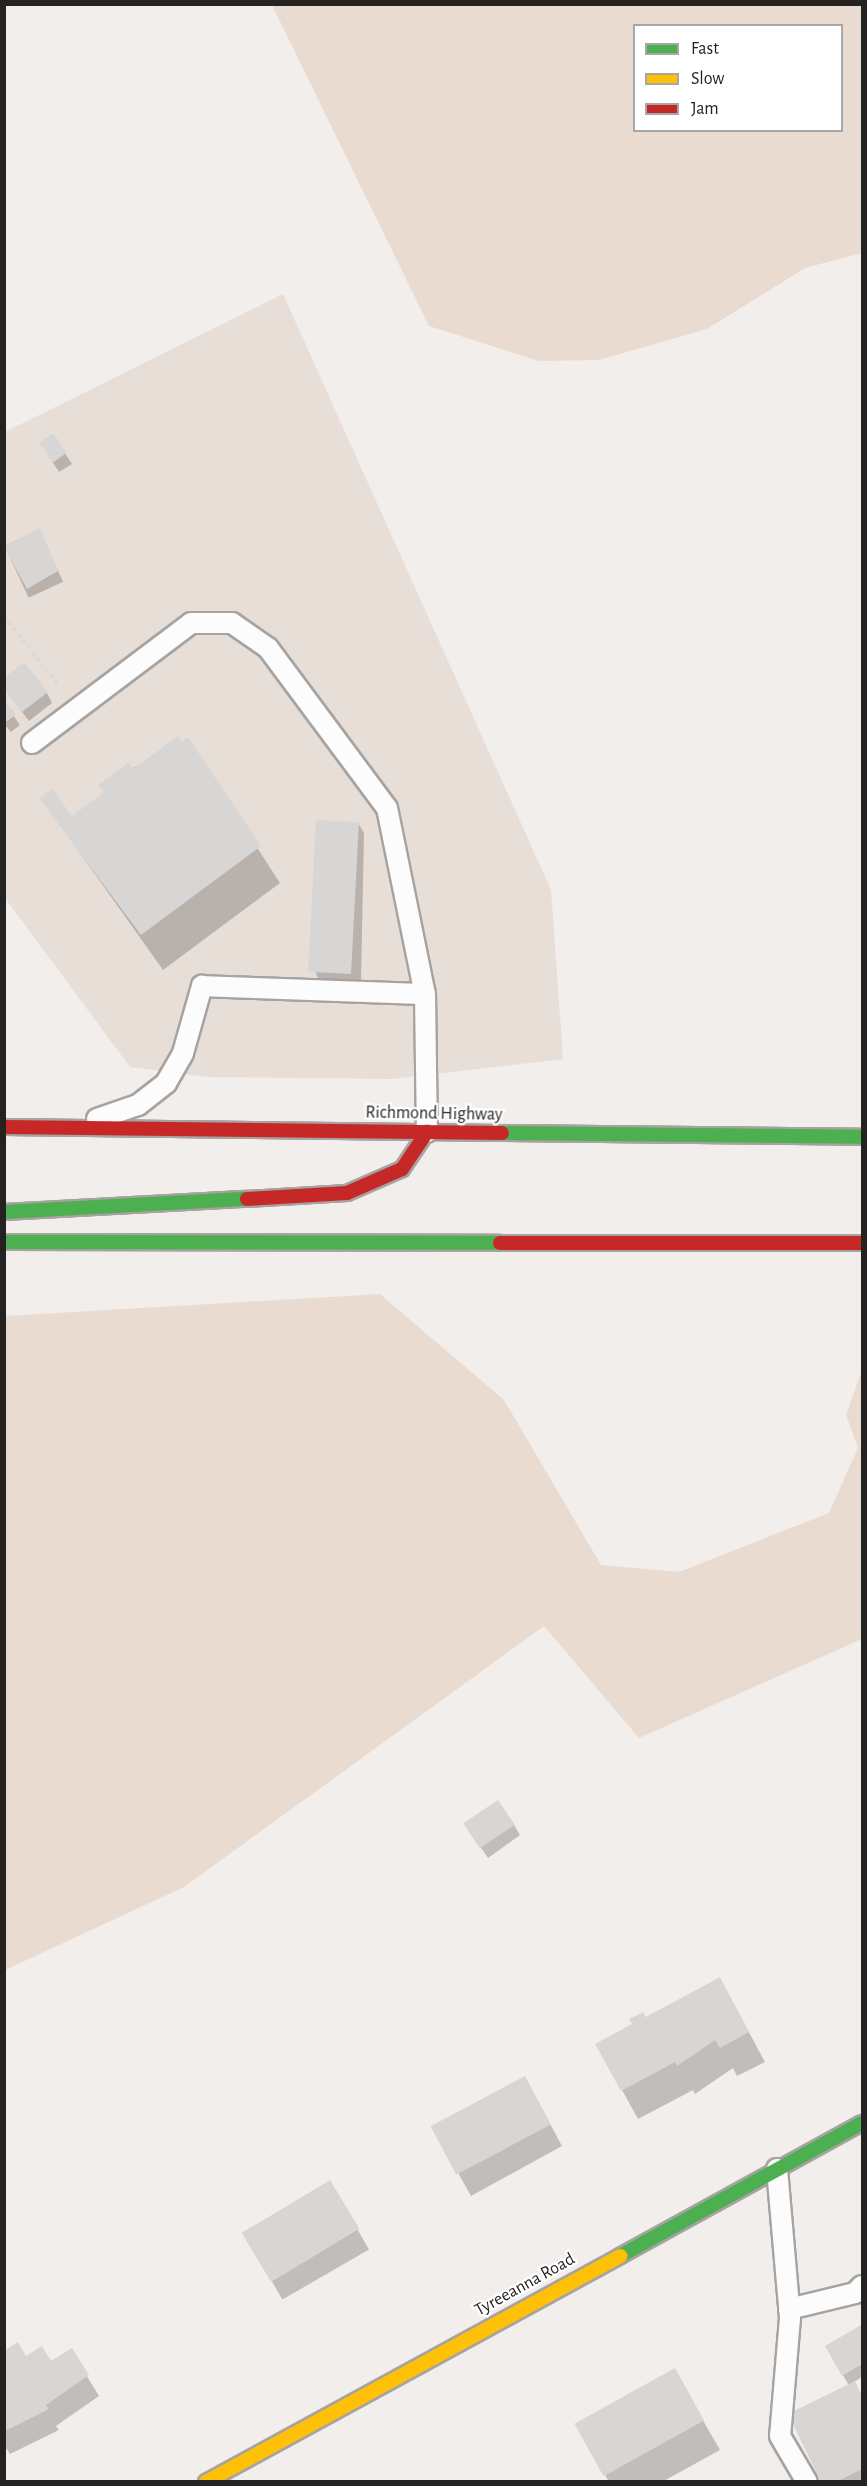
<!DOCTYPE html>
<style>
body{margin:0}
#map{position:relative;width:867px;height:2486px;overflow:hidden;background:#f1eeeb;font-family:"Alegreya Sans",sans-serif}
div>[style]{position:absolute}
.built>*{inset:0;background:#e7ded8}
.green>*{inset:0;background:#eadbd0}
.shadow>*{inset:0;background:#0003;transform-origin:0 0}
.building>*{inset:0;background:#d8d6d4;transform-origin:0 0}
.path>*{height:4px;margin-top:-2px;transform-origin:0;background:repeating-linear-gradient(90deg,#dcdad9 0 4.5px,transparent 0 7.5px)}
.roads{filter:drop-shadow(2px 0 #a6a3a1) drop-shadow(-2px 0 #a6a3a1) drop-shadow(0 2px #a6a3a1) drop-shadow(0 -2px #a6a3a1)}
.lane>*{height:20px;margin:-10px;padding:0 10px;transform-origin:10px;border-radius:10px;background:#fdfcfc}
.fast>*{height:14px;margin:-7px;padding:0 7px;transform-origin:7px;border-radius:7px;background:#4caf50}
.slow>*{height:14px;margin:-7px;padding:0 7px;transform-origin:7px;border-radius:7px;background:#ffc107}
.jam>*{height:14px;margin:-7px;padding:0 7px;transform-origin:7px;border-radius:7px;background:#c62828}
span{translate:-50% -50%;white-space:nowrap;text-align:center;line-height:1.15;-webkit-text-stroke:4.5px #fff;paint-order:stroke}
.street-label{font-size:18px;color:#252322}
.frame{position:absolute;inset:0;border:6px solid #252322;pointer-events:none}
.legend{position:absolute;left:633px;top:24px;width:210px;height:108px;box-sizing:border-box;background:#fff;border:2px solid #a8a7a7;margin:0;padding:8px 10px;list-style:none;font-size:18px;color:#252322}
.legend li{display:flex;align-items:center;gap:12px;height:30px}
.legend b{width:30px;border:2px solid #a8a7a7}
</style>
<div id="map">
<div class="built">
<div style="clip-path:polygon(283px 294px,551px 890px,563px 1059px,392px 1079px,208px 1077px,130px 1067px,5px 898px,5px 432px)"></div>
</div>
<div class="green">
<div style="clip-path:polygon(evenodd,272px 5px,862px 5px,862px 253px,805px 268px,707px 329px,599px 360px,539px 361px,429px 326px,272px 5px,634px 26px,842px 26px,842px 130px,634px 130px,634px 26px)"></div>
<div style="clip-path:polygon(380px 1294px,504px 1400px,601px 1565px,679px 1572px,829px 1513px,858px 1448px,846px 1415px,862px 1370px,862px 1639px,639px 1738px,544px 1626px,184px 1887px,5px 1970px,5px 1316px)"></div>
</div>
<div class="shadow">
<div style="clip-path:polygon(53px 435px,72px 464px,59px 472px,47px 453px)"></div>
<div style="left:39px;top:530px;width:57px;height:38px;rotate:65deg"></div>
<div style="clip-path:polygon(7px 692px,47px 693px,52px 703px,29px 721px)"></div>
<div style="clip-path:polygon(4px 702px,20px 725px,11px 732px,4px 724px)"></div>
<div style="clip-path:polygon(187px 739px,280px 883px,163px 970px,41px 798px,72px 818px,105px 793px,100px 786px)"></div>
<div style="clip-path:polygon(358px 823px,364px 833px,361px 982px,320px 982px,315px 971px)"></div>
<div style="clip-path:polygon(514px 1825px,520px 1835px,488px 1858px,472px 1835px)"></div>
<div style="clip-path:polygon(736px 2008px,765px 2062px,737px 2076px,733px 2068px,695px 2094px,693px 2090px,638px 2119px,622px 2090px,634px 2025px)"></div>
<div style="clip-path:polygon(536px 2098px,562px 2146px,471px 2196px,433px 2128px)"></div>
<div style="left:330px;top:2182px;width:78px;height:100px;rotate:60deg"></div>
<div style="clip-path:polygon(860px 2327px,862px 2377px,854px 2382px,862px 2396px,862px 2482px,823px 2482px,849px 2386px,827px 2346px)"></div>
<div style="clip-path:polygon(17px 2344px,26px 2358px,51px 2363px,71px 2350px,99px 2396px,56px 2426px,59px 2430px,10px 2454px,4px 2445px,4px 2352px)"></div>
<div style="clip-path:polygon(674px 2370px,720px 2450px,662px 2482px,609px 2482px,576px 2424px)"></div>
</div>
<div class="building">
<div style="left:53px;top:433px;width:24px;height:17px;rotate:55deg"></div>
<div style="clip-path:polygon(40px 528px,58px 571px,27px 589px,4px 547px)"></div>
<div style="clip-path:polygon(24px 662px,48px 692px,22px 712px,4px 689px,4px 678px)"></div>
<div style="clip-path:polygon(4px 699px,16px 715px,4px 723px)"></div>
<div style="clip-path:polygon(178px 736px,182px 741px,188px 737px,261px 846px,141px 935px,39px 798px,52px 789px,72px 816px,104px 792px,98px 785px,129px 762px,133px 769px)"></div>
<div style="left:316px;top:820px;width:43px;height:152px;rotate:3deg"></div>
<div style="left:498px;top:1800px;width:30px;height:42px;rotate:56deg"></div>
<div style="clip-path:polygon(720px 1977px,749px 2032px,720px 2048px,715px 2040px,677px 2066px,675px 2062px,621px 2091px,595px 2044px,632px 2024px,629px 2019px,643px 2012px,646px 2017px)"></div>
<div style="left:525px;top:2076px;width:55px;height:107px;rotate:62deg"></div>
<div style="left:330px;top:2180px;width:57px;height:103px;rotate:59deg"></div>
<div style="clip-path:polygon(861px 2325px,862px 2364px,842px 2376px,825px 2346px)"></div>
<div style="clip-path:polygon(18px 2342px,26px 2356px,42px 2346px,51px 2361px,72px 2348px,89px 2375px,46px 2405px,49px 2409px,5px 2431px,5px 2350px)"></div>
<div style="left:675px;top:2368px;width:60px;height:115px;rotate:61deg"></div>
<div style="clip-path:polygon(855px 2381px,862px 2396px,862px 2469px,836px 2482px,821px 2482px,788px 2414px)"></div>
</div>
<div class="path">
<div style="left:4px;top:616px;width:89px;rotate:51.8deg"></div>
</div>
<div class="roads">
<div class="lane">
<div style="left:32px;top:743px;width:199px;rotate:-37deg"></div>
<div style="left:191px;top:623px;width:41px"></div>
<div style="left:232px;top:623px;width:44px;rotate:34.8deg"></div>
<div style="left:268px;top:648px;width:199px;rotate:53.4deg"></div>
<div style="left:387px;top:808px;width:190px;rotate:78.5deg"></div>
<div style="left:425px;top:994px;width:138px;rotate:89.2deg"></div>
<div style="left:97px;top:1119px;width:43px;rotate:-18.9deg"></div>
<div style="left:138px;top:1105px;width:36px;rotate:-38deg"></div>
<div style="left:166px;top:1083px;width:34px;rotate:-60deg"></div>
<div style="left:183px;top:1053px;width:70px;rotate:-74.2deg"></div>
<div style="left:202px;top:986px;width:223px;rotate:2.1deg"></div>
<div style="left:777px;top:2169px;width:150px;rotate:85deg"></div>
<div style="left:790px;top:2318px;width:118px;rotate:94.8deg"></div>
<div style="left:780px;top:2436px;width:53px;rotate:59.6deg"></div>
<div style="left:789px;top:2309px;width:68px;rotate:-13.6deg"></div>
<div style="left:855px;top:2293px;width:10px;rotate:-45deg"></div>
</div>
<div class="fast">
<div style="left:502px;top:1133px;width:360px;rotate:0.6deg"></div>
<div style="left:4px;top:1212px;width:243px;rotate:-3.1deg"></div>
<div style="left:4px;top:1242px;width:496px;rotate:0.1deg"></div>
<div style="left:620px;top:2256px;width:276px;rotate:-28.8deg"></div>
</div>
<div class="slow">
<div style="left:206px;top:2482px;width:472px;rotate:-28.6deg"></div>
</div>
<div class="jam">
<div style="left:4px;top:1127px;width:498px;rotate:0.7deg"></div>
<div style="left:247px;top:1199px;width:100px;rotate:-3.4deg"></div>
<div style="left:347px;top:1193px;width:60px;rotate:-23.6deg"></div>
<div style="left:402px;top:1169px;width:45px;rotate:-56deg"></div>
<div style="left:500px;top:1243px;width:362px"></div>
</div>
</div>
<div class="street-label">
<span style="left:434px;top:1114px;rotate:1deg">Richmond Highway</span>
<span style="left:525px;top:2285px;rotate:-29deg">Tyreeanna Road</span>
</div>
<div class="frame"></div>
<ul class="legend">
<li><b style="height:8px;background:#4caf50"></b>Fast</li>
<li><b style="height:8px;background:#ffc107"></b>Slow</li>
<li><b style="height:8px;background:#c62828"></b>Jam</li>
</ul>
</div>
